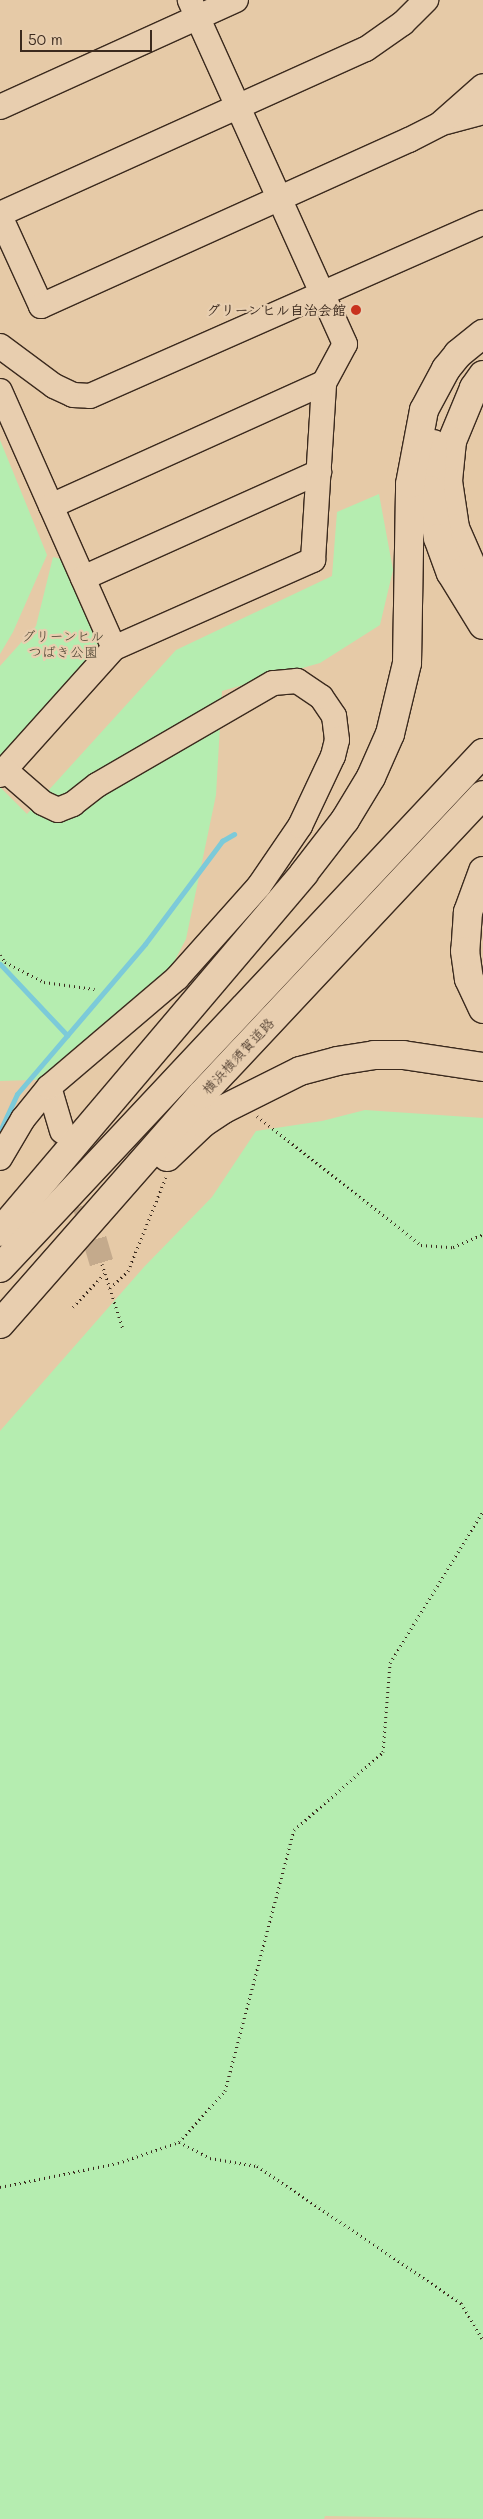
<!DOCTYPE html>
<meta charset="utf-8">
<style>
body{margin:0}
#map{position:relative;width:483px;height:2519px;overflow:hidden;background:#e6caa7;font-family:Mali,"Klee One",sans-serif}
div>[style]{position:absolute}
.green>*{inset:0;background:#b5edb0}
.stream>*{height:5px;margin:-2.5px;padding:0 2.5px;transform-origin:2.5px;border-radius:2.5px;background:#7ccad9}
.minor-tunnel>*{height:24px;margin-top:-12px;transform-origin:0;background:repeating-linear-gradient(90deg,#c4aa8c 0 24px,transparent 0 36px)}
.path>*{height:3px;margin-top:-1.5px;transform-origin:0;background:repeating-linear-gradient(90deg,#3b2a1e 0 1px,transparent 0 5px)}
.roads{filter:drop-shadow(1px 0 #3b2a1e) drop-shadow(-1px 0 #3b2a1e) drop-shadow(0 1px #3b2a1e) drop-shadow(0 -1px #3b2a1e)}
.minor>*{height:24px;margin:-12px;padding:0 12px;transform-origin:12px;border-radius:12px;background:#e8ceaf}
.highway>*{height:28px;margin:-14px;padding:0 14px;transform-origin:14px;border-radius:14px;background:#e8ceaf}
.dots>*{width:14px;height:14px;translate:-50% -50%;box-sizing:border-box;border:2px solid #e8ceaf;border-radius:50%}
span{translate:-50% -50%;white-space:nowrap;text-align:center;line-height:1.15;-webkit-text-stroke:4.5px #e8ceaf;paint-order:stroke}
.poi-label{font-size:14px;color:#3b2a1e;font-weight:700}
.right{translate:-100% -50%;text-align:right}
.park-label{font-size:14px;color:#473e2d}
.street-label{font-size:14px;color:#3b2a1e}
.scale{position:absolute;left:20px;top:30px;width:132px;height:22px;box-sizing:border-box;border:2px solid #3b2a1e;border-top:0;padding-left:6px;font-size:15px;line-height:18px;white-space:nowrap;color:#3b2a1e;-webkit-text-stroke:4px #e8ceaf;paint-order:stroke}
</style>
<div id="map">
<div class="green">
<div style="clip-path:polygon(0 440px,47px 555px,13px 632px,0 654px)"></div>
<div style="clip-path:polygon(379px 494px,393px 570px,380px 625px,320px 663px,222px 691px,216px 795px,186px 939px,147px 1013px,125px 1039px,63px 1079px,0 1081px,0 787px,27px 814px,176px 650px,332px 576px,337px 512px)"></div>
<div style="clip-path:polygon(53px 557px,65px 560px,101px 650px,0 762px,0 666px,36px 626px)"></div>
<div style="clip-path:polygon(365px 1110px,483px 1118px,483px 2519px,325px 2516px,324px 2519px,0 2519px,0 1431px,144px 1267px,212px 1197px,256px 1131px,322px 1121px)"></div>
</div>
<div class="stream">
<div style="left:0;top:964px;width:98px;rotate:46.7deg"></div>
<div style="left:0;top:1131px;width:41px;rotate:-65.3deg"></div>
<div style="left:17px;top:1094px;width:197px;rotate:-49.5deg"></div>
<div style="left:145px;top:944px;width:129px;rotate:-53.2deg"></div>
<div style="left:222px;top:841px;width:14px;rotate:-30deg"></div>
</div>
<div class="minor-tunnel">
<div style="left:64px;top:1136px;width:134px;rotate:73.5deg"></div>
</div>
<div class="path">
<div style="left:0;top:955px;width:9px;rotate:54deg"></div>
<div style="left:5px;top:962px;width:44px;rotate:27.1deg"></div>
<div style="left:44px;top:982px;width:51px;rotate:7.8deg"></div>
<div style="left:257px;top:1116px;width:209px;rotate:38.2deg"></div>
<div style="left:421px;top:1245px;width:32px;rotate:4deg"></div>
<div style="left:453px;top:1247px;width:33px;rotate:-23deg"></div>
<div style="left:102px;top:1264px;width:68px;rotate:72.1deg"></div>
<div style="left:110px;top:1288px;width:25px;rotate:-43deg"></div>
<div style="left:128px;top:1271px;width:101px;rotate:-68deg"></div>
<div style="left:73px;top:1307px;width:47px;rotate:-46.7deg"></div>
<div style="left:179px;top:2142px;width:35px;rotate:27deg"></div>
<div style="left:210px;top:2158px;width:48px;rotate:9.7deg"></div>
<div style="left:257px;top:2166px;width:246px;rotate:33.9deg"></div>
<div style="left:461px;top:2303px;width:43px;rotate:59.3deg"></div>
<div style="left:0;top:2187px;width:120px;rotate:-11.5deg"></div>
<div style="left:118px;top:2163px;width:65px;rotate:-19deg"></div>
<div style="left:179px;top:2142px;width:69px;rotate:-48deg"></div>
<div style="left:225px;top:2091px;width:270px;rotate:-75.2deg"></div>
<div style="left:294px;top:1830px;width:118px;rotate:-41.2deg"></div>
<div style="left:383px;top:1752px;width:89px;rotate:-85.5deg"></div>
<div style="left:390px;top:1663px;width:178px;rotate:-58.5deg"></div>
</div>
<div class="roads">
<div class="minor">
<div style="left:0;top:107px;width:259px;rotate:-24.4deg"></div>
<div style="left:446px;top:122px;width:38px;rotate:-15deg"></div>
<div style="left:0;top:214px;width:401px;rotate:-24.3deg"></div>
<div style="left:366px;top:49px;width:45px;rotate:-35.1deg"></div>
<div style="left:403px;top:23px;width:33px;rotate:-45deg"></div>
<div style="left:0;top:216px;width:99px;rotate:65.5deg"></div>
<div style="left:41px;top:306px;width:404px;rotate:-24.3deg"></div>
<div style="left:409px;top:140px;width:35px;rotate:-27deg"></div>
<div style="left:440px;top:124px;width:57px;rotate:-41.5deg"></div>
<div style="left:0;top:346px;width:67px;rotate:36.5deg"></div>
<div style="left:54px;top:386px;width:21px;rotate:25deg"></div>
<div style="left:73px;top:395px;width:17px;rotate:3deg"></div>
<div style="left:90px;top:396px;width:429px;rotate:-23.8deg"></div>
<div style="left:0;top:391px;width:281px;rotate:66.1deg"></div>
<div style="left:51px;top:506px;width:299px;rotate:-24.3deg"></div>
<div style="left:83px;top:578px;width:259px;rotate:-24.2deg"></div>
<div style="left:0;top:775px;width:171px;rotate:-48.1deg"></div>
<div style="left:114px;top:648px;width:218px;rotate:-23.9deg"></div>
<div style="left:313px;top:560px;width:177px;rotate:-86.4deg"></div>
<div style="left:324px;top:383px;width:44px;rotate:-61.7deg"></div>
<div style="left:345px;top:344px;width:377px;rotate:-114.3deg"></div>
<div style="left:49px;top:1087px;width:46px;rotate:73.5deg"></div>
<div style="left:0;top:1158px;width:45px;rotate:-59.5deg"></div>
<div style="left:23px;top:1119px;width:41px;rotate:-50.9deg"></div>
<div style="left:49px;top:1087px;width:168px;rotate:-40.4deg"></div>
<div style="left:177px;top:978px;width:123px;rotate:-48.3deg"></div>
<div style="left:259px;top:886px;width:73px;rotate:-55.7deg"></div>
<div style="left:300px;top:826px;width:77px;rotate:-64.8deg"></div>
<div style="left:333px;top:756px;width:16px;rotate:-76deg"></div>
<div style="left:337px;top:740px;width:24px;rotate:-97deg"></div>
<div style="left:334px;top:716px;width:23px;rotate:-124deg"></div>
<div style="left:321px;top:697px;width:29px;rotate:-146deg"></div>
<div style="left:297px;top:681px;width:24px;rotate:175deg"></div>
<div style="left:273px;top:683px;width:203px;rotate:149.9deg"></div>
<div style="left:97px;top:785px;width:31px;rotate:142deg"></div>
<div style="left:73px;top:804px;width:16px;rotate:158deg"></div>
<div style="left:58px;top:810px;width:17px;rotate:-155deg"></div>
<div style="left:43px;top:803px;width:50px;rotate:-139deg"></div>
</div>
<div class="highway">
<div style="left:483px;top:375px;width:16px;rotate:125deg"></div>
<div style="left:474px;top:388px;width:57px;rotate:112.5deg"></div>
<div style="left:452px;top:441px;width:40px;rotate:95.7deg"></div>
<div style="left:448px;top:481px;width:48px;rotate:81.5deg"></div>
<div style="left:455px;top:528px;width:70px;rotate:66.4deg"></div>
<div style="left:433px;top:444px;width:46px;rotate:93.7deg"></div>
<div style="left:430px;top:490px;width:49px;rotate:80.5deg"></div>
<div style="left:438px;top:538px;width:37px;rotate:70deg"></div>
<div style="left:451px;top:573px;width:61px;rotate:58.4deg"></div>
<div style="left:483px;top:871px;width:44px;rotate:110.1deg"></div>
<div style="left:468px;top:912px;width:39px;rotate:94deg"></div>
<div style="left:465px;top:951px;width:28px;rotate:82deg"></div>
<div style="left:469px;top:979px;width:33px;rotate:65deg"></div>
<div style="left:167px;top:1157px;width:50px;rotate:-43.4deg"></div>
<div style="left:203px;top:1123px;width:25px;rotate:-34deg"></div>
<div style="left:224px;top:1109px;width:85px;rotate:-26.6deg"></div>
<div style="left:300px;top:1071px;width:38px;rotate:-15deg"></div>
<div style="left:337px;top:1061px;width:37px;rotate:-9deg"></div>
<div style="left:374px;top:1055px;width:29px"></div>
<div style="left:403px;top:1055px;width:81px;rotate:8.5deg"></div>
<div style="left:0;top:1232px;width:470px;rotate:-49.7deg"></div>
<div style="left:304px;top:873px;width:67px;rotate:-52.3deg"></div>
<div style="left:345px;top:820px;width:50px;rotate:-58.8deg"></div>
<div style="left:371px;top:777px;width:47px;rotate:-66.2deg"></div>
<div style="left:390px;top:734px;width:73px;rotate:-76.5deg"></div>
<div style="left:407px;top:663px;width:179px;rotate:-89deg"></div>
<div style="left:410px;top:484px;width:75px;rotate:-79.3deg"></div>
<div style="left:424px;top:410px;width:47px;rotate:-61.8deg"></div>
<div style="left:446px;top:369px;width:19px;rotate:-51deg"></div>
<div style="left:458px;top:354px;width:32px;rotate:-39deg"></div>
<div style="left:0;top:1268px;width:706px;rotate:-46.84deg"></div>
<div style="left:0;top:1324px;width:306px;rotate:-48.7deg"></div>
<div style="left:202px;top:1094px;width:410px;rotate:-46.8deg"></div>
</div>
</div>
<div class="dots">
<div style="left:356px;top:310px;background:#c8321e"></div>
</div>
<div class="poi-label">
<span class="right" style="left:346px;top:310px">グリーンヒル自治会館</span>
</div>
<div class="park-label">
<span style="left:63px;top:644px">グリーンヒル<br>つばき公園</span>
</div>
<div class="street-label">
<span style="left:238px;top:1056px;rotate:-47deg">横浜横須賀道路</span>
</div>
<div class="scale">50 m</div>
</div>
